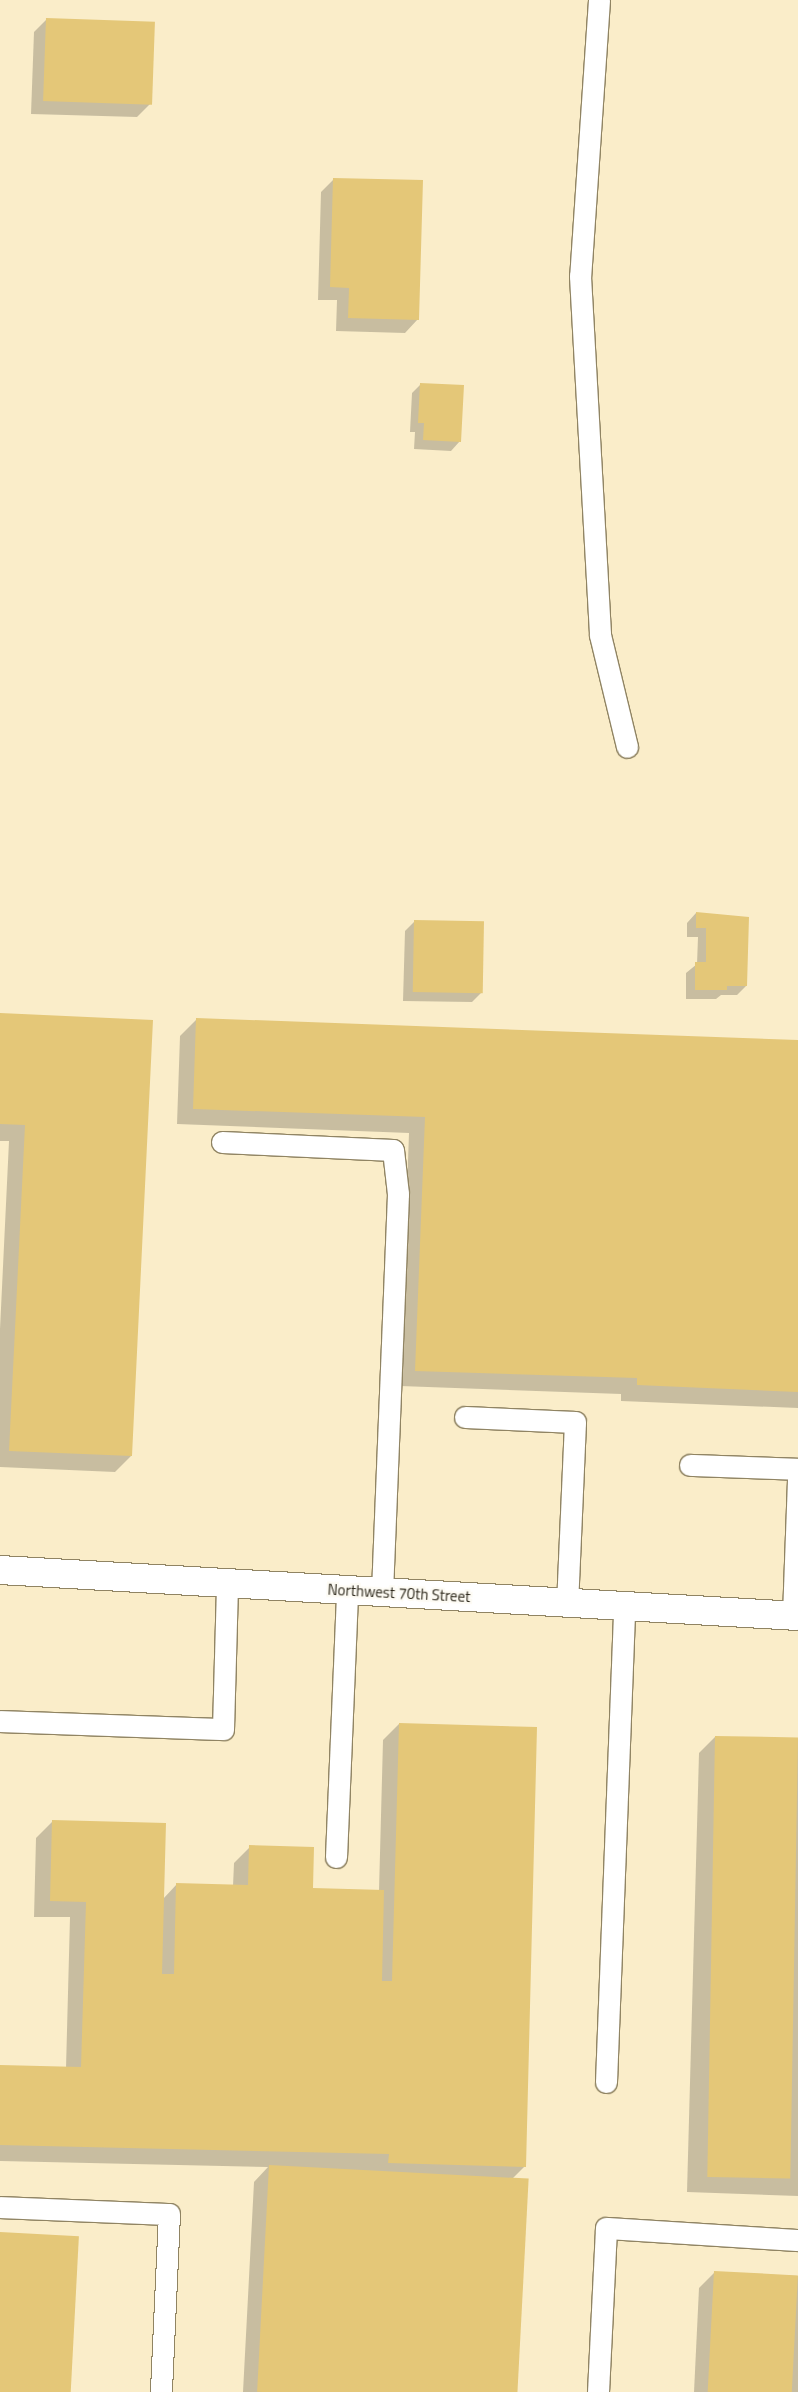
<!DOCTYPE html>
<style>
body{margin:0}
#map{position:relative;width:798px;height:2392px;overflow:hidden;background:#faedc9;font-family:"Titillium Web",sans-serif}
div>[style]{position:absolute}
.shadow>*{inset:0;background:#0003}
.building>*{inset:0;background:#e4c778;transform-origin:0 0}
.roads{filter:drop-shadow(1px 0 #908463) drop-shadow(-1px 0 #908463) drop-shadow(0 1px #908463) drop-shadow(0 -1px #908463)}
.service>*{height:21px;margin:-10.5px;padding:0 10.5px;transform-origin:10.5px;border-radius:10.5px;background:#fff}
.minor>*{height:28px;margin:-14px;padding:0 14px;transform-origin:14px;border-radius:14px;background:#fff}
span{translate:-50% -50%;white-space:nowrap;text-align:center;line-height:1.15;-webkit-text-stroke:4.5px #fdfbf4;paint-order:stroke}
.street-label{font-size:15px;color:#2c271a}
</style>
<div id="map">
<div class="shadow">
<div style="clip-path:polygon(47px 19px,150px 104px,137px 117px,31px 114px,34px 32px)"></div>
<div style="clip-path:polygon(334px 179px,418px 319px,405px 333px,336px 331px,337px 300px,318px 300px,321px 192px)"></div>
<div style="clip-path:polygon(421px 384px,460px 441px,451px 451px,414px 449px,415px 432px,410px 432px,412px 393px)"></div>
<div style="clip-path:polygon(696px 913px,746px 986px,737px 995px,721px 995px,716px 999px,686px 999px,686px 973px,697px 964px,698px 937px,687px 937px,687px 923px)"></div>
<div style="clip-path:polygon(414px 922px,481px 993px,472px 1002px,403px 1001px,405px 931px)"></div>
<div style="clip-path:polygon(0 1014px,131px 1456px,115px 1472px,0 1467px,0 1329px,9px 1141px,0 1141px)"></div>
<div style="clip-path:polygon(196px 1020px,798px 1042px,798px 1408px,621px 1401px,621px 1394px,400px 1386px,409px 1133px,177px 1124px,180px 1036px)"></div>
<div style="clip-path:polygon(399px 1724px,525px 2166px,513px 2178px,517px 2392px,243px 2392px,254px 2182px,268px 2167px,0 2161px,0 2066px,66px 2068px,70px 1917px,34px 1917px,36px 1838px,52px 1822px,163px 1899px,177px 1884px,233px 1886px,234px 1863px,250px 1847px,311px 1889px,379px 1891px,383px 1740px)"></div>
<div style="clip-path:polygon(715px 1737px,798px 1739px,798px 2196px,687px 2192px,699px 1753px)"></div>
<div style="clip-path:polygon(715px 2272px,798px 2276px,798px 2392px,694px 2392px,699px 2288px)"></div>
</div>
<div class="building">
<div style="left:46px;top:18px;width:109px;height:83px;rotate:2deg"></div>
<div style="clip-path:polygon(333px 178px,423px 180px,419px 320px,348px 318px,349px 288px,330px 287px)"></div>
<div style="clip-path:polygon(420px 383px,464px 385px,461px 442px,423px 440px,424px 423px,418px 423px)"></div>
<div style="clip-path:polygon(696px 912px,749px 917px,747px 986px,727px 986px,727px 990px,695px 990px,695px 962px,706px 962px,706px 928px,696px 928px)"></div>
<div style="left:414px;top:920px;width:70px;height:72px;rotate:1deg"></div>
<div style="clip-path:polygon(0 1013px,153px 1020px,132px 1456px,9px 1451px,25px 1125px,0 1124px)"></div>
<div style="clip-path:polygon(196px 1018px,798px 1040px,798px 1392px,637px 1385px,637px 1378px,415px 1371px,425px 1117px,193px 1109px)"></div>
<div style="clip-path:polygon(399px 1723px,537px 1727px,526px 2167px,388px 2163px,389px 2154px,0 2145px,0 2065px,81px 2067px,86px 1902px,50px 1901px,52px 1820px,166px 1823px,162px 1974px,174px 1974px,176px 1883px,248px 1885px,249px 1845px,314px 1847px,313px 1888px,384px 1890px,382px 1981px,392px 1981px)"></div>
<div style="left:715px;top:1736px;width:83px;height:441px;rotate:1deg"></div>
<div style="left:269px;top:2165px;width:260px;height:227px;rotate:3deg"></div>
<div style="left:0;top:2232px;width:79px;height:160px;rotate:3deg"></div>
<div style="left:714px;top:2271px;width:84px;height:121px;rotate:3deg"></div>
</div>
<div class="roads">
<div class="service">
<div style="left:599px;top:0;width:277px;rotate:93.9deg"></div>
<div style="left:580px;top:276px;width:360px;rotate:86.8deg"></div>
<div style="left:600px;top:635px;width:115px;rotate:76.4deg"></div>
<div style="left:222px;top:1142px;width:171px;rotate:2.7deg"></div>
<div style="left:393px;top:1150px;width:44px;rotate:83.5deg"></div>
<div style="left:398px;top:1194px;width:398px;rotate:92.3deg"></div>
<div style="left:465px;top:1417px;width:110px;rotate:2.6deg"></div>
<div style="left:575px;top:1422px;width:181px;rotate:92.5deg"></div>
<div style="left:690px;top:1465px;width:108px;rotate:2.1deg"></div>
<div style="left:793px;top:1616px;width:137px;rotate:-87.9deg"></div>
<div style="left:0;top:1721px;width:223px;rotate:2.1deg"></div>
<div style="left:223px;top:1729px;width:145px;rotate:-88.4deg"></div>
<div style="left:336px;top:1857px;width:266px;rotate:-87.6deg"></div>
<div style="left:606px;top:2082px;width:476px;rotate:-87.8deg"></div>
<div style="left:0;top:2207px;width:169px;rotate:2.4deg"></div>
<div style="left:169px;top:2214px;width:178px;rotate:92.6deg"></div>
<div style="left:598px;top:2392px;width:164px;rotate:-87.2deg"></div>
<div style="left:606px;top:2228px;width:192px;rotate:3.6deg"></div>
</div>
<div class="minor">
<div style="left:0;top:1570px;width:799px;rotate:3.3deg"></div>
</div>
</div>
<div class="street-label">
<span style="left:399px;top:1593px;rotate:3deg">Northwest 70th Street</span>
</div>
</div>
